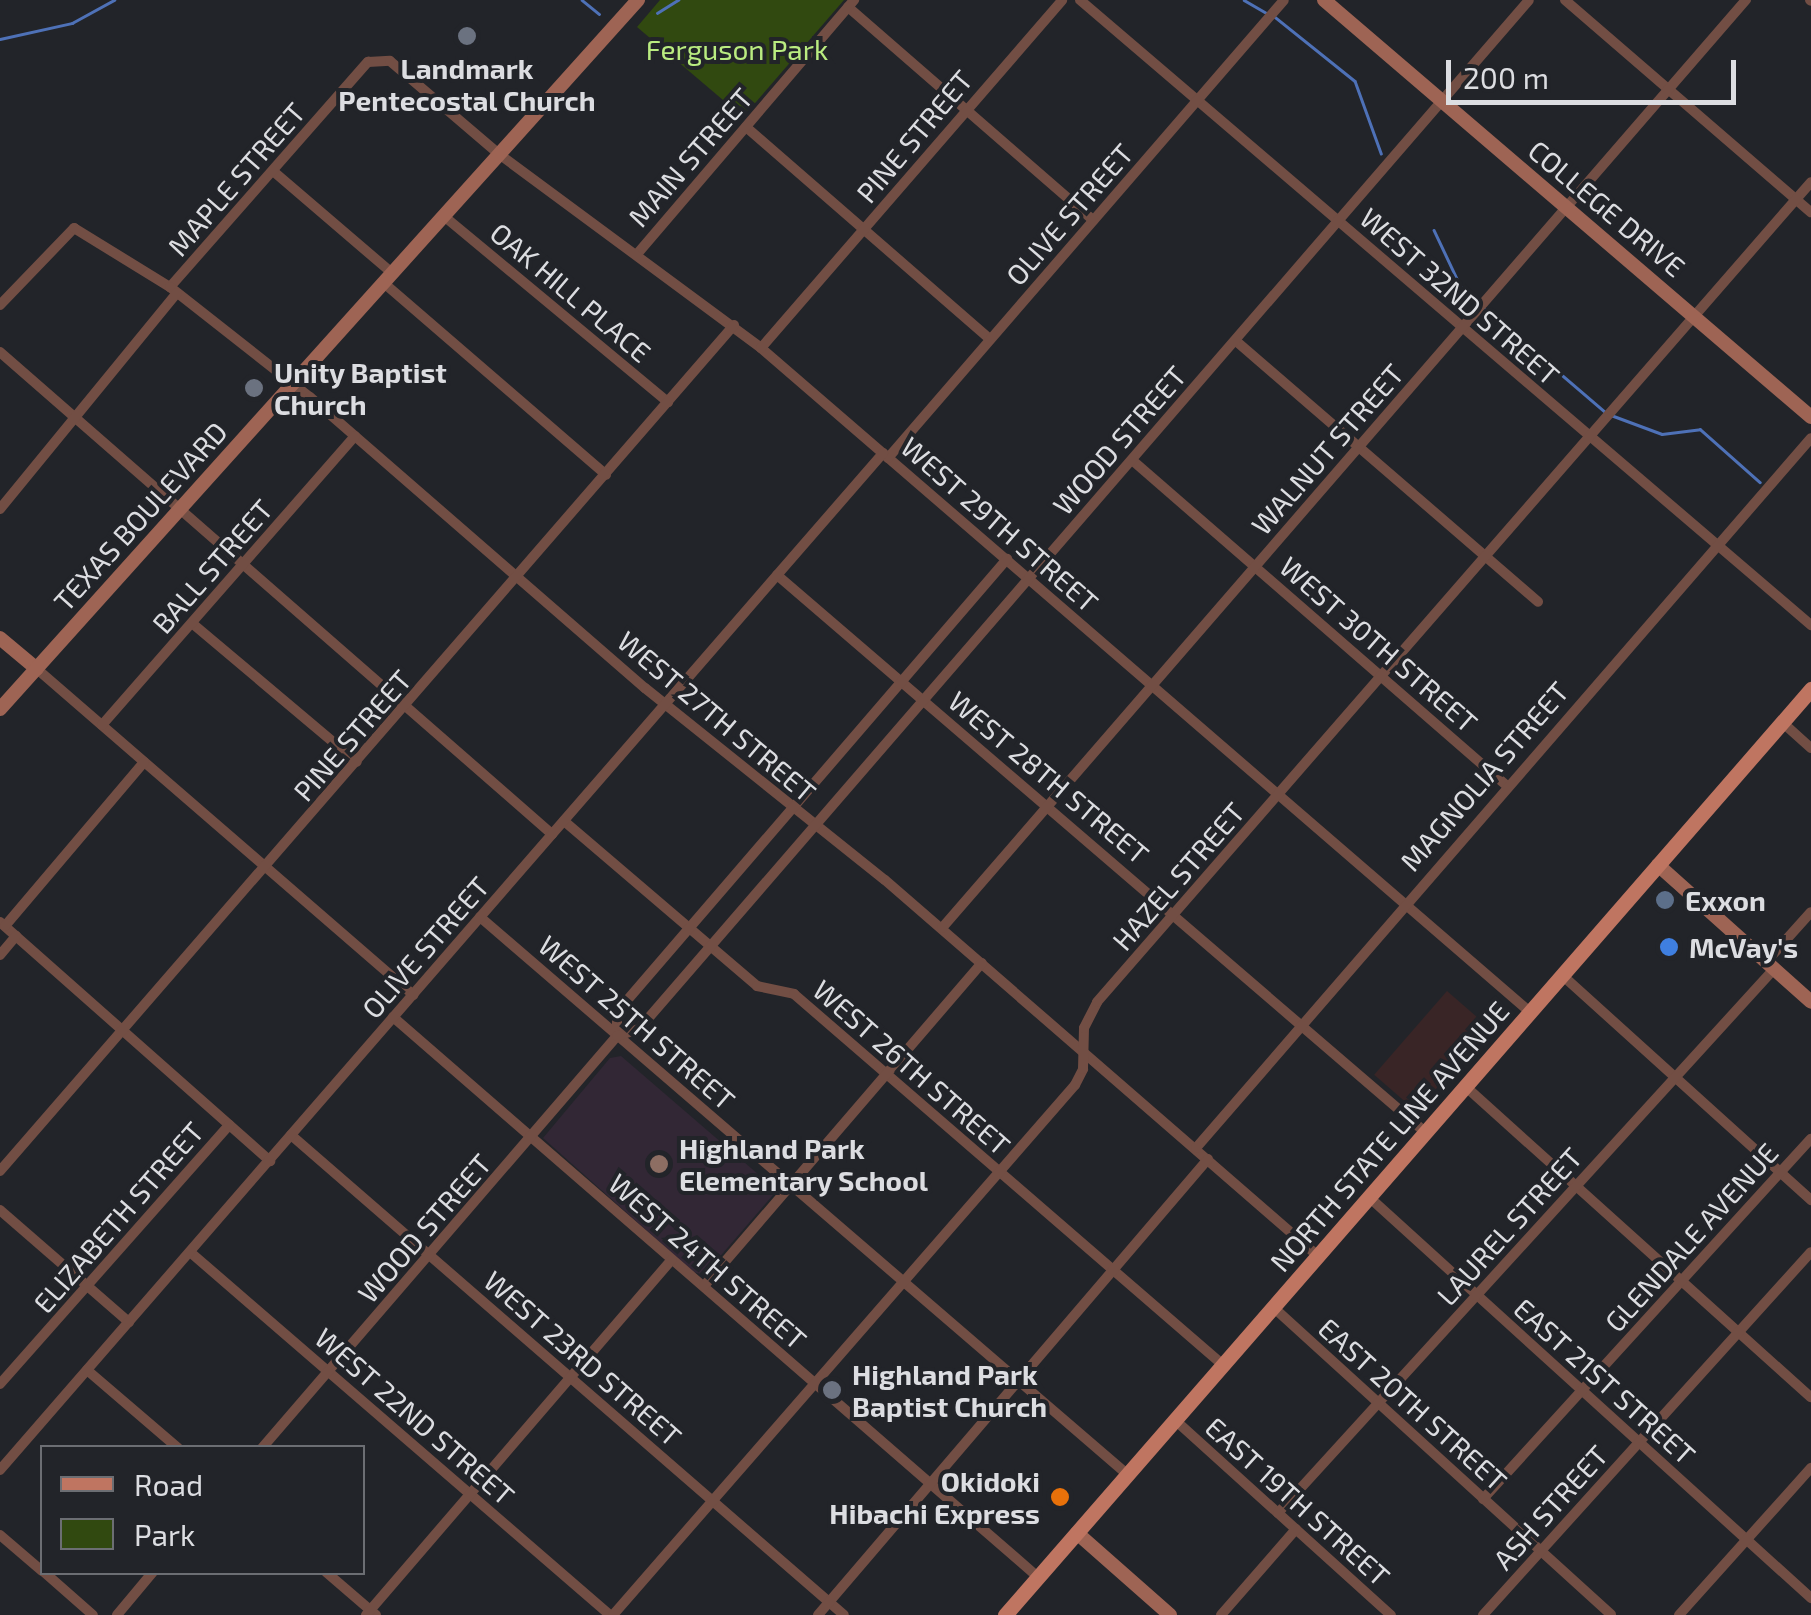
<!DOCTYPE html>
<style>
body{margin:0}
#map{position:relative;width:1811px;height:1615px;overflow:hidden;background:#222429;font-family:"Exo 2",sans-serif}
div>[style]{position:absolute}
.commercial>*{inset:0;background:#392526;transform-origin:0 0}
.education>*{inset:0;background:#322735}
.green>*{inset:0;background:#314910}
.stream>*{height:2.5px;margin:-1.25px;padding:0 1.25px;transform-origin:1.25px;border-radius:1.25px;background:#4e71b7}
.street>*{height:10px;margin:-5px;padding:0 5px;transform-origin:5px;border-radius:5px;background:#724e44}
.secondary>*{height:14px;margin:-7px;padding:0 7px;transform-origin:7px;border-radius:7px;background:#9e6454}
.primary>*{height:15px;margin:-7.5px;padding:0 7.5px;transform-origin:7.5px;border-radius:7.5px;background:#bf7561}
.dots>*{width:28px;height:28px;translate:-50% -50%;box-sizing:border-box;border:5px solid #222429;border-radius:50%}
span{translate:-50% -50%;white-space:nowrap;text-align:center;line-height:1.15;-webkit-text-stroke:8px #222429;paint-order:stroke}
.park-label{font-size:28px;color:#baec81}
.poi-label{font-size:28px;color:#dcdde1;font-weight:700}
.left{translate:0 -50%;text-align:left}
.right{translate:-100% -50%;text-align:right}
.street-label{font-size:28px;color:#dcdde1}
.legend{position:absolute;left:40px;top:1445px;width:325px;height:130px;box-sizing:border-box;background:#222429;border:2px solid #6c6e73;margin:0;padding:12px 18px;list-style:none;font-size:30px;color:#dcdde1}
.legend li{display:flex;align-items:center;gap:20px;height:50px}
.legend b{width:50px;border:2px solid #6c6e73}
.scale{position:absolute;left:1446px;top:60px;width:290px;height:45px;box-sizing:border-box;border:5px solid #dcdde1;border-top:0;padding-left:12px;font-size:30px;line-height:35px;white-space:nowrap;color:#dcdde1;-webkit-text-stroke:8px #222429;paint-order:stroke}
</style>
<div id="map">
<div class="commercial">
<div style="left:1447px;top:991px;width:56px;height:111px;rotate:41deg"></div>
</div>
<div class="education">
<div style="clip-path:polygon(621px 1056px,773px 1187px,773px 1195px,704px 1275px,693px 1272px,543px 1138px,610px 1058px)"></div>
</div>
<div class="green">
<div style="clip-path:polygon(660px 0,844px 0,743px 117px,637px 27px)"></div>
</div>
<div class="stream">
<div style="left:582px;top:0;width:22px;rotate:39deg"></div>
<div style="left:1244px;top:0;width:28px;rotate:30deg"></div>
<div style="left:657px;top:13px;width:25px;rotate:-32deg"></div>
<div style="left:1275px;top:17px;width:102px;rotate:38.7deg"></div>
<div style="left:1355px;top:81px;width:77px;rotate:70.1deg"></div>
<div style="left:0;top:39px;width:74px;rotate:-12.5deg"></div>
<div style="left:72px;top:23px;width:48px;rotate:-28.7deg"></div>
<div style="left:1434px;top:230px;width:63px;rotate:64.7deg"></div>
<div style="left:1461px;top:287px;width:25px;rotate:42deg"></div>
<div style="left:1485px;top:309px;width:157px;rotate:40.6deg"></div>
<div style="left:1611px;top:415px;width:54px;rotate:20.4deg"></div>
<div style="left:1662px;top:434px;width:38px;rotate:-7deg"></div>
<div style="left:1700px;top:429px;width:80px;rotate:41.5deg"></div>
</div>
<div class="street">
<div style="left:1080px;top:0;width:962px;rotate:40.53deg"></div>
<div style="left:1565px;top:0;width:325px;rotate:40.8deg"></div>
<div style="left:1810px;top:0;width:1px;rotate:45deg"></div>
<div style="left:848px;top:7px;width:325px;rotate:41deg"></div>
<div style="left:746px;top:127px;width:323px;rotate:41deg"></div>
<div style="left:273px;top:171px;width:158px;rotate:40.6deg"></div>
<div style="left:445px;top:217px;width:290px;rotate:39.7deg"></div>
<div style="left:638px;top:253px;width:333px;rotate:-49.5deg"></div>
<div style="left:385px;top:284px;width:292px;rotate:40.8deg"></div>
<div style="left:170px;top:287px;width:300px;rotate:-48.7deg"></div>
<div style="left:368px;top:62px;width:22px;rotate:-3deg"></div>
<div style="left:390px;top:61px;width:143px;rotate:40.5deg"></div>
<div style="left:499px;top:154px;width:326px;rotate:36.5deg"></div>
<div style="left:761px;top:348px;width:1016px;rotate:40.81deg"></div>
<div style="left:0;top:305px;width:107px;rotate:-46.1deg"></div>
<div style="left:74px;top:228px;width:113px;rotate:31.6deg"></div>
<div style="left:170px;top:287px;width:178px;rotate:38.2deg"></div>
<div style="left:310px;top:397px;width:444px;rotate:41deg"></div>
<div style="left:645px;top:688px;width:307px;rotate:38.7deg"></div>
<div style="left:885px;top:880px;width:573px;rotate:40.97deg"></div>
<div style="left:1236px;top:341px;width:399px;rotate:40.8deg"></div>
<div style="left:761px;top:348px;width:460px;rotate:-49.1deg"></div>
<div style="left:0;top:352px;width:733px;rotate:41.13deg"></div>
<div style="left:888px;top:458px;width:605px;rotate:-49.15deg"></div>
<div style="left:1132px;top:460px;width:494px;rotate:41deg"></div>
<div style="left:0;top:509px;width:279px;rotate:-50.7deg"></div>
<div style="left:777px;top:575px;width:854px;rotate:40.68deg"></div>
<div style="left:193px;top:624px;width:214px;rotate:40.1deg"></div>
<div style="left:37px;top:669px;width:498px;rotate:40.9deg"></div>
<div style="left:1782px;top:722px;width:39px;rotate:42deg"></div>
<div style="left:102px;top:725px;width:384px;rotate:-48.8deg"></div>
<div style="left:564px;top:821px;width:254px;rotate:40.5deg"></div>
<div style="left:757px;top:986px;width:38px;rotate:12deg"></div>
<div style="left:794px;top:994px;width:567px;rotate:40.85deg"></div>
<div style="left:480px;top:917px;width:855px;rotate:40.73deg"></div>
<div style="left:0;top:922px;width:361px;rotate:41.5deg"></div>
<div style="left:5px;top:926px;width:215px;rotate:-49.7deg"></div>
<div style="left:942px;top:928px;width:1228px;rotate:-49.1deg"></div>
<div style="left:0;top:955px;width:25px;rotate:-50deg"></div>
<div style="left:1766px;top:962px;width:67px;rotate:-48deg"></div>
<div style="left:1562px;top:975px;width:336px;rotate:42.1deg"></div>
<div style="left:393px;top:1017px;width:854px;rotate:40.97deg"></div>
<div style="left:617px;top:1036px;width:24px;rotate:-90deg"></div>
<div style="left:617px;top:1012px;width:598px;rotate:-49.27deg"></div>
<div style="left:1465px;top:1086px;width:465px;rotate:42deg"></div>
<div style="left:291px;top:1135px;width:732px;rotate:40.96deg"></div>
<div style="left:1196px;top:1148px;width:939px;rotate:-49.1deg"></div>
<div style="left:0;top:1171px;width:1120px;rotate:-49.05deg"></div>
<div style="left:1369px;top:1197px;width:597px;rotate:42.22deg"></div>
<div style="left:0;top:1210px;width:171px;rotate:41deg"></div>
<div style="left:190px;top:1252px;width:555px;rotate:40.84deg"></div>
<div style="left:704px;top:1286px;width:426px;rotate:-49.3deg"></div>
<div style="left:1273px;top:1307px;width:457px;rotate:42.3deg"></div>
<div style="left:87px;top:1370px;width:120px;rotate:40.6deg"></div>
<div style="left:0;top:1384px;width:346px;rotate:-48.5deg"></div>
<div style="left:1175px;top:1420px;width:291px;rotate:42.1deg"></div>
<div style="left:262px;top:1448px;width:544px;rotate:-49.25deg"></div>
<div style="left:617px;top:1036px;width:23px;rotate:-18deg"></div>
<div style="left:639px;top:1029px;width:1360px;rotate:-49.14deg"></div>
<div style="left:0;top:1470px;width:1347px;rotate:-49.03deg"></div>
<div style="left:1483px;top:1499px;width:487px;rotate:-47.7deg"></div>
<div style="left:1278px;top:1513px;width:736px;rotate:-47.64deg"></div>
<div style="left:0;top:1535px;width:55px;rotate:40.6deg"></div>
<div style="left:44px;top:1572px;width:65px;rotate:41.3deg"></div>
<div style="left:326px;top:1572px;width:66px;rotate:40.7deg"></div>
<div style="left:117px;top:1615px;width:56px;rotate:-50.1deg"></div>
<div style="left:366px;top:1615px;width:469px;rotate:-49.3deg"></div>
<div style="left:613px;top:1615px;width:703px;rotate:-48.92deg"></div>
<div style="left:1075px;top:1085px;width:18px;rotate:-63deg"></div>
<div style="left:1083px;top:1069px;width:41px;rotate:-88.6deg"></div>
<div style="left:1084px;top:1028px;width:29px;rotate:-63deg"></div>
<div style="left:1097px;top:1002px;width:1087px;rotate:-48.95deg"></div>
<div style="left:818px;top:1615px;width:600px;rotate:-49.46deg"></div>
<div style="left:1221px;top:1615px;width:114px;rotate:-48.9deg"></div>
<div style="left:1483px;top:1615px;width:489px;rotate:-47.9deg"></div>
<div style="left:1679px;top:1615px;width:198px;rotate:-48.1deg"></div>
</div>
<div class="secondary">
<div style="left:1324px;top:0;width:641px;rotate:40.57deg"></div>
<div style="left:0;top:638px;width:48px;rotate:40deg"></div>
<div style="left:0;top:709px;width:954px;rotate:-48.02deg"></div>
<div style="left:1658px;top:865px;width:205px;rotate:41.8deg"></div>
<div style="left:1077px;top:1533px;width:124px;rotate:41.4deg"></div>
</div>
<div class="primary">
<div style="left:1005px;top:1615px;width:1228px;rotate:-48.96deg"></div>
</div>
<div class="dots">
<div style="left:467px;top:36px;background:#6b7280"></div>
<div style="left:254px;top:388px;background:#6b7280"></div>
<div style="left:1665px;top:900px;background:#5c6f8a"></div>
<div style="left:1669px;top:947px;background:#3f7fe0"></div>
<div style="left:659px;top:1164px;background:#8d6e63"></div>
<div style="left:832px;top:1390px;background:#6b7280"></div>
<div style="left:1060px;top:1497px;background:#e8710a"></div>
</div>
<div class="park-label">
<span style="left:737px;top:49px">Ferguson Park</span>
</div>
<div class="poi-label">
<span style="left:467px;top:84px">Landmark<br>Pentecostal Church</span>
<span class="left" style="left:274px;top:388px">Unity Baptist<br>Church</span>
<span class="left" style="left:1685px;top:900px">Exxon</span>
<span class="left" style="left:1689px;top:947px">McVay's</span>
<span class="left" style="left:679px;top:1164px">Highland Park<br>Elementary School</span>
<span class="left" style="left:852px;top:1390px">Highland Park<br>Baptist Church</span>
<span class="right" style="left:1040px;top:1497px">Okidoki<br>Hibachi Express</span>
</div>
<div class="street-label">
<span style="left:914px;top:136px;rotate:-50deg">PINE STREET</span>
<span style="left:690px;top:157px;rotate:-49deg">MAIN STREET</span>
<span style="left:236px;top:179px;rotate:-49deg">MAPLE STREET</span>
<span style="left:1607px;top:208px;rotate:40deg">COLLEGE DRIVE</span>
<span style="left:1069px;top:214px;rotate:-49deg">OLIVE STREET</span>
<span style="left:571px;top:292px;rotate:40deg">OAK HILL PLACE</span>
<span style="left:1460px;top:296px;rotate:41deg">WEST 32ND STREET</span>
<span style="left:1119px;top:440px;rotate:-49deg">WOOD STREET</span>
<span style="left:1327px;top:449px;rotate:-49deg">WALNUT STREET</span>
<span style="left:140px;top:516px;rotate:-48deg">TEXAS BOULEVARD</span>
<span style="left:1000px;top:524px;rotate:41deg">WEST 29TH STREET</span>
<span style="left:212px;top:566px;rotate:-49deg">BALL STREET</span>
<span style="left:1379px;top:644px;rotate:41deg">WEST 30TH STREET</span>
<span style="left:717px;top:716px;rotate:40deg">WEST 27TH STREET</span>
<span style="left:352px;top:735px;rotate:-49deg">PINE STREET</span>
<span style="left:1484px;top:776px;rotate:-49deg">MAGNOLIA STREET</span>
<span style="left:1049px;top:777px;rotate:40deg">WEST 28TH STREET</span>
<span style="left:1178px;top:876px;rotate:-49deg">HAZEL STREET</span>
<span style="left:425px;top:947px;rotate:-49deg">OLIVE STREET</span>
<span style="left:637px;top:1022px;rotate:41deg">WEST 25TH STREET</span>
<span style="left:912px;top:1067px;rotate:41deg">WEST 26TH STREET</span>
<span style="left:1389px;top:1136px;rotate:-49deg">NORTH STATE LINE AVENUE</span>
<span style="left:118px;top:1217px;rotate:-49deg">ELIZABETH STREET</span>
<span style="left:1509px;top:1226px;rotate:-48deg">LAUREL STREET</span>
<span style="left:424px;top:1228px;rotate:-49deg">WOOD STREET</span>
<span style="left:1691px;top:1237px;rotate:-48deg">GLENDALE AVENUE</span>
<span style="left:708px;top:1261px;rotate:41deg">WEST 24TH STREET</span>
<span style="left:583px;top:1358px;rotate:41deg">WEST 23RD STREET</span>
<span style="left:1605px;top:1381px;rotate:42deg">EAST 21ST STREET</span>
<span style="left:1413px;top:1404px;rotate:42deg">EAST 20TH STREET</span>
<span style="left:415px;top:1416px;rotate:41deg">WEST 22ND STREET</span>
<span style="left:1298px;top:1501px;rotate:42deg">EAST 19TH STREET</span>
<span style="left:1550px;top:1507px;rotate:-48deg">ASH STREET</span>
</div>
<ul class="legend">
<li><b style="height:12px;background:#bf7561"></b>Road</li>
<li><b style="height:28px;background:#314910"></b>Park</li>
</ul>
<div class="scale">200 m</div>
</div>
